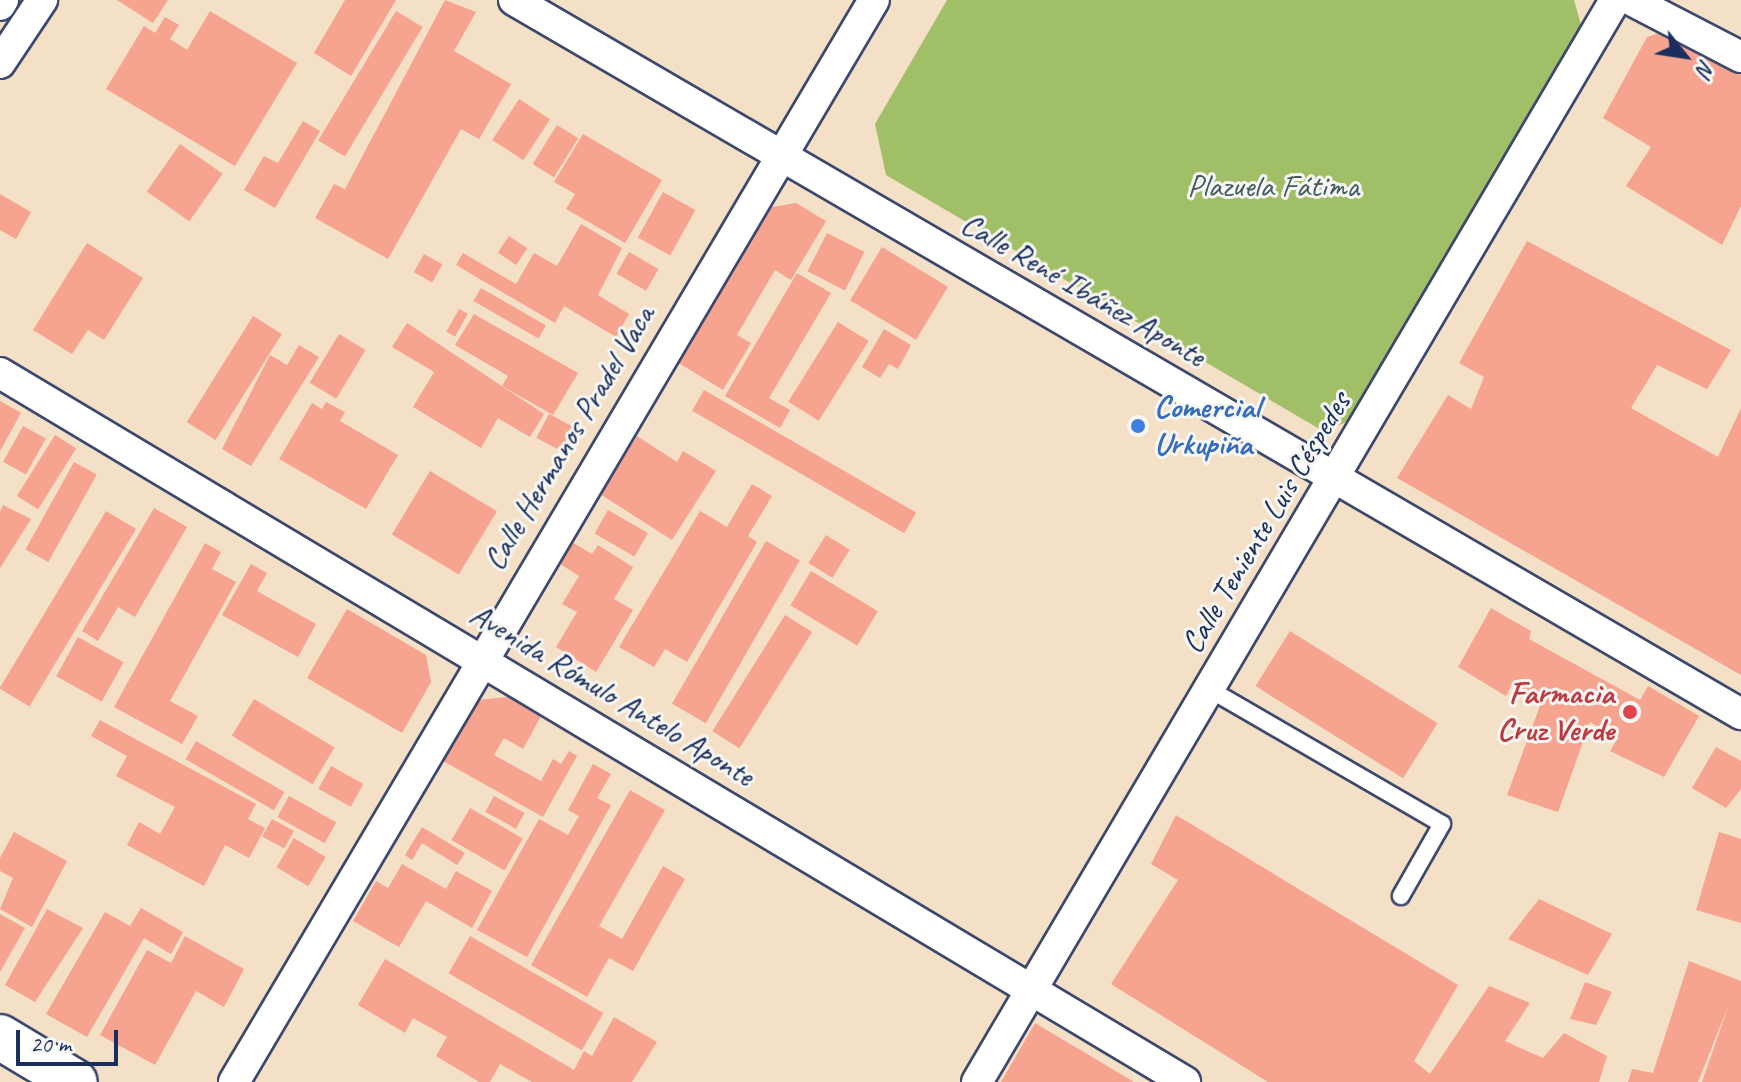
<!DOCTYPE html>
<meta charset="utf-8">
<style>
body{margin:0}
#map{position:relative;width:1741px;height:1082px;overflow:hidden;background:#f4dfc7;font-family:Caveat,sans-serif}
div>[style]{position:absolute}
.green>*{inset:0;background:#a1bf66}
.building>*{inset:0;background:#f6a48f;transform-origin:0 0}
.roads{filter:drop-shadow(2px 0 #3c496e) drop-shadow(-2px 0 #3c496e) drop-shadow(0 2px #3c496e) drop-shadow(0 -2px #3c496e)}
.lane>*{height:16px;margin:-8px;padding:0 8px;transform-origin:8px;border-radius:8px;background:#fff}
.street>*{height:30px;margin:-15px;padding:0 15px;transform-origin:15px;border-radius:15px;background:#fff}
.secondary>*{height:44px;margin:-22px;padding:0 22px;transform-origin:22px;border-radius:22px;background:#fff}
.dots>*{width:22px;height:22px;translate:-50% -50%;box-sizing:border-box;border:4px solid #f6f6f2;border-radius:50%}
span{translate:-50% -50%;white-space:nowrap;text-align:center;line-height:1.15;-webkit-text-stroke:6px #f6f6f2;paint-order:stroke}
.park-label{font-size:32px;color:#435a60}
.street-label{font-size:32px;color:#1b2f5e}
.shop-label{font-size:32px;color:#366cbe;font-weight:700}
.left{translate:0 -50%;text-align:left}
.health-label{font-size:32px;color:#be3a42;font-weight:700}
.right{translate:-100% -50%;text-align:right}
.north{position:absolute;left:1645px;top:16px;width:80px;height:80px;-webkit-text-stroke:6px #f6f6f2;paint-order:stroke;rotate:120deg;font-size:22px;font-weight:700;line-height:32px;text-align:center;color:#1b2f5e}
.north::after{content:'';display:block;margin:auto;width:28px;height:36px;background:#1b2f5e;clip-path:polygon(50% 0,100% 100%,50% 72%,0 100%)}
.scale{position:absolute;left:16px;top:1030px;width:102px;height:36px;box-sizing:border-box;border:4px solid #1b2f5e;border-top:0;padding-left:10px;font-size:24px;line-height:28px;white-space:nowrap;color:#1b2f5e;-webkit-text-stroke:6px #f6f6f2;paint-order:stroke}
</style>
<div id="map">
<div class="green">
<div style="clip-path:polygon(947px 0,1574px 0,1581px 25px,1352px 420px,1323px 431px,886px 175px,875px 124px)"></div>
</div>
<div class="building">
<div style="clip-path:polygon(117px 0,168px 0,153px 23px)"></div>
<div style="clip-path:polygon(345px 0,396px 0,351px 76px,314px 53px)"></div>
<div style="clip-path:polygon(445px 0,476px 12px,454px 51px,511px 84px,479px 139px,461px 129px,388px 259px,315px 218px,334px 184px,345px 189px)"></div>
<div style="clip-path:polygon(210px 11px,297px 63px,235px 166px,106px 89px,144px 26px,155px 33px,165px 17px,179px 25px,170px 39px,187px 50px)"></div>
<div style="left:396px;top:11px;width:31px;height:151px;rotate:31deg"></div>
<div style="clip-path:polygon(1669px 30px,1741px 73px,1741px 206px,1722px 245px,1626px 186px,1651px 147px,1603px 118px,1647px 37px)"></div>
<div style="left:519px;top:99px;width:37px;height:49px;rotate:33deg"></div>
<div style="clip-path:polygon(303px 121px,320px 131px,275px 208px,244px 190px,264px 156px,278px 163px)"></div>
<div style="left:557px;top:125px;width:25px;height:46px;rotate:32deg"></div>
<div style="clip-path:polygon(583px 134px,662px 180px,625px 243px,566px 209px,575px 194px,554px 182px)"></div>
<div style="left:180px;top:144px;width:52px;height:58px;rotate:35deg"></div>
<div style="left:663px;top:192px;width:37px;height:52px;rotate:29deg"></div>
<div style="clip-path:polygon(0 194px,31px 212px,16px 239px,0 230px)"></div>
<div style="clip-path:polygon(796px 203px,826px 221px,791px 280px,775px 270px,737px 335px,751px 343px,723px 390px,677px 362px,767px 208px)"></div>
<div style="clip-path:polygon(581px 224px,622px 248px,598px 295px,629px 314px,616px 337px,564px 306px,555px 323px,456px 265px,463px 253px,516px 284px,534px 253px,557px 266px)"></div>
<div style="left:827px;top:233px;width:42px;height:43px;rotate:27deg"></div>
<div style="left:509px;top:236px;width:22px;height:20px;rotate:34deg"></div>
<div style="clip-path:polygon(1527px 241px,1731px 350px,1707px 389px,1657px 365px,1631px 408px,1718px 457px,1741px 408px,1741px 675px,1397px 478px,1448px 395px,1471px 409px,1484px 377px,1459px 363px)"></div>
<div style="clip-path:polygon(87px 243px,143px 278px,104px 340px,88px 330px,72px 354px,33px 330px)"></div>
<div style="left:882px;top:247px;width:77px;height:62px;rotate:31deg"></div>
<div style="left:629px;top:252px;width:34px;height:25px;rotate:30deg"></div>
<div style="left:424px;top:254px;width:21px;height:21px;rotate:29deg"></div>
<div style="clip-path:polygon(797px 273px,831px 293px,769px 398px,790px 410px,780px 428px,725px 396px)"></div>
<div style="left:481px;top:288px;width:75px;height:15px;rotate:30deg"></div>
<div style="left:459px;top:309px;width:10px;height:26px;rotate:29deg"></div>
<div style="clip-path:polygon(474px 314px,578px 373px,553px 415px,502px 386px,508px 376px,455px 345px)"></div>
<div style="left:253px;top:316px;width:34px;height:125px;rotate:32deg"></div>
<div style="left:838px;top:322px;width:36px;height:94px;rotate:32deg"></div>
<div style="clip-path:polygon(407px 323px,544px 414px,530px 437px,498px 418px,481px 448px,413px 407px,434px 372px,392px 347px)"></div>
<div style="clip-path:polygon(884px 329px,911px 345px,898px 369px,889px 364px,880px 378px,862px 367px)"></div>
<div style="left:339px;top:334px;width:31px;height:57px;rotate:31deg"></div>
<div style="clip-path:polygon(299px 345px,319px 357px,251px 466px,222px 449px,270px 355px,287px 365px)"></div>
<div style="left:704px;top:390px;width:245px;height:24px;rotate:30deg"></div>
<div style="clip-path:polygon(0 401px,21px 413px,0 451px)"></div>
<div style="clip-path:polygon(326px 402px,345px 412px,340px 421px,398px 455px,366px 509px,279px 459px,312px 403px,322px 409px)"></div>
<div style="left:549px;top:414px;width:32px;height:27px;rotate:28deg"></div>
<div style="left:23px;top:426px;width:26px;height:41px;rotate:29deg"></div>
<div style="left:55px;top:435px;width:25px;height:72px;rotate:32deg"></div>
<div style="clip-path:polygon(637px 436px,677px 462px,683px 451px,716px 471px,672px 540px,600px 494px)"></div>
<div style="left:74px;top:462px;width:26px;height:100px;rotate:29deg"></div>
<div style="left:430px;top:471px;width:78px;height:74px;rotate:31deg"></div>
<div style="clip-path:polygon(752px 484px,772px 496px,748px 536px,757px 542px,687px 662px,665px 649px,654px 667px,619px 647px,700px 511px,727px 527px)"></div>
<div style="clip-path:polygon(3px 505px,31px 519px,0 568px,0 512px)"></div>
<div style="clip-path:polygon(154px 508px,187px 527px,135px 617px,118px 607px,98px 641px,82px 631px)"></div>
<div style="left:608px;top:510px;width:46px;height:27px;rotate:30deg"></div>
<div style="left:106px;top:511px;width:35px;height:207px;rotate:31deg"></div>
<div style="left:826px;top:535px;width:28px;height:33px;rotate:32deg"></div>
<div style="clip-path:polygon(570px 541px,592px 554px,598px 545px,633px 567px,614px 599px,633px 610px,596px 672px,556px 647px,577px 612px,562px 604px,579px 576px,557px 562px)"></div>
<div style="left:766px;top:541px;width:39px;height:188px;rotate:30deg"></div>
<div style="clip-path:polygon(205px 543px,221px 552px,212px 569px,236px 582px,170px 701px,198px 716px,182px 744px,114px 707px)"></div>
<div style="clip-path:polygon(251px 564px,267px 573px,257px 591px,316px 624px,298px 657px,222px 615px)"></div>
<div style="left:811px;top:571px;width:78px;height:40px;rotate:31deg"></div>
<div style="clip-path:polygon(1491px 608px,1531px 631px,1529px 639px,1640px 700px,1648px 686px,1699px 716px,1664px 777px,1610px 751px,1618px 738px,1590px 722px,1558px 812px,1507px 795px,1541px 703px,1511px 686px,1506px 696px,1458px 667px)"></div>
<div style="clip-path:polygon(347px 609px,426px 655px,431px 682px,402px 733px,307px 678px)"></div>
<div style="left:785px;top:615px;width:32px;height:137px;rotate:32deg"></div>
<div style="left:1290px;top:631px;width:174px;height:65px;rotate:32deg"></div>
<div style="left:78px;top:637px;width:52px;height:45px;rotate:29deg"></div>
<div style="clip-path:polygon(508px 697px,541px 716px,523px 749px,504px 738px,494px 755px,541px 781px,553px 759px,561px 764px,569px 751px,577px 756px,543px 817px,443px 761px,477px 700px)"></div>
<div style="left:254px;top:699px;width:94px;height:43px;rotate:31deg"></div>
<div style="clip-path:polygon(100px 720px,256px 804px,248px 819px,265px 828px,249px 858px,225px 845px,204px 886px,127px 845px,139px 822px,160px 834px,175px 807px,116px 776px,127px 756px,91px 736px)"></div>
<div style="left:196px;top:741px;width:102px;height:21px;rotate:30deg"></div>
<div style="clip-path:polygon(1716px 747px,1741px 761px,1741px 789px,1726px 808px,1692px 788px)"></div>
<div style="clip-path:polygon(593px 764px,611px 774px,597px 798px,611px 805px,527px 957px,477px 930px,539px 819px,568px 835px,579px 816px,568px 810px)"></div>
<div style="left:331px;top:766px;width:37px;height:26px;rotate:29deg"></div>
<div style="clip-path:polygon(630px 790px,665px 810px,599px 926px,622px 939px,663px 866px,685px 879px,633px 971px,609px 958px,587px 997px,531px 965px)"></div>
<div style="left:289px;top:796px;width:54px;height:24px;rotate:29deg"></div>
<div style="left:494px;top:796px;width:35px;height:18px;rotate:29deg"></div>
<div style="left:470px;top:808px;width:61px;height:37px;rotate:30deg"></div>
<div style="clip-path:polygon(1176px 815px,1458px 985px,1414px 1061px,1430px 1074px,1489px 986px,1530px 1003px,1505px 1041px,1543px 1058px,1564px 1033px,1607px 1056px,1599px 1082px,1268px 1082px,1111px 984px,1178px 880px,1151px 864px)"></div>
<div style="left:272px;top:819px;width:25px;height:20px;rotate:29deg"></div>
<div style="clip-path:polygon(422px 827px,465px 853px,457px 865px,422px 843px,412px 860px,405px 855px)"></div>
<div style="clip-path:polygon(14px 832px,67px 861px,32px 927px,0 909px,13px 878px,0 871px,0 858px)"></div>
<div style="clip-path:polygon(1719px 832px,1741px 839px,1741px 923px,1696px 910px)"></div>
<div style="left:294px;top:838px;width:37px;height:34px;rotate:31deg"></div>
<div style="clip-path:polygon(402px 864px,446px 889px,456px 871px,492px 891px,472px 928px,426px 901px,399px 947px,353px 921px,376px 881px,388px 888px)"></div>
<div style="clip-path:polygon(1539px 899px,1612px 934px,1588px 975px,1508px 939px)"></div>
<div style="clip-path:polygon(141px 908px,183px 932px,171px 954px,144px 938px,87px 1037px,46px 1014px,105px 912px,130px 926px)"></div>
<div style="clip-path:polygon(47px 909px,83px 928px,35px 1002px,5px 985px)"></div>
<div style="clip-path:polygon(0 914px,25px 928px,0 972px)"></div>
<div style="clip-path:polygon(185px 936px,244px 969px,224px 1007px,196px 991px,155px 1065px,100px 1035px,147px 950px,171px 963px)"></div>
<div style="left:470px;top:936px;width:154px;height:43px;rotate:30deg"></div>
<div style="clip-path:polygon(385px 959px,574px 1070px,584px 1051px,592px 1056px,614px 1017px,657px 1042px,632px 1082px,532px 1082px,500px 1064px,490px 1082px,479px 1082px,436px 1056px,447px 1037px,413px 1018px,405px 1033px,358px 1005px)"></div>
<div style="clip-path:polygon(1689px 961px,1741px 981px,1741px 1082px,1702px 1082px,1729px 1004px,1698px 1082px,1628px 1082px,1632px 1069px,1653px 1073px)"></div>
<div style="clip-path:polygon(1585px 982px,1612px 992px,1596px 1025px,1570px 1019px)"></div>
<div style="clip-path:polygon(1035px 1023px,1134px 1082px,1001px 1082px)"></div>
</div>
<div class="roads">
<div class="lane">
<div style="left:1209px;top:689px;width:269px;rotate:30.1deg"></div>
<div style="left:1442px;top:824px;width:83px;rotate:119.7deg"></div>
</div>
<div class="street">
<div style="left:514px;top:0;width:1420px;rotate:30.2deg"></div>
<div style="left:1631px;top:0;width:124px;rotate:27.4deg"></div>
<div style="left:0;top:5px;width:6px;rotate:-59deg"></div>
<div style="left:0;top:63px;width:76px;rotate:-56.3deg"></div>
<div style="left:0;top:373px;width:1381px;rotate:30.89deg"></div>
<div style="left:234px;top:1082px;width:1257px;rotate:-59.4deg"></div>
<div style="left:977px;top:1082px;width:1256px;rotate:-59.47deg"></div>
</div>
<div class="secondary">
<div style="left:0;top:1037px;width:87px;rotate:31deg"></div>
</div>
</div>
<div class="dots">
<div style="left:1138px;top:426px;background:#3f7fe0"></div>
<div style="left:1630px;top:712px;background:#e0444e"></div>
</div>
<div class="park-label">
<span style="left:1273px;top:186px">Plazuela Fátima</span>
</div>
<div class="street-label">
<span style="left:1083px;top:290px;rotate:30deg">Calle René Ibáñez Aponte</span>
<span style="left:569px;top:438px;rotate:-59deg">Calle Hermanos Pradel Vaca</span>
<span style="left:1266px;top:523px;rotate:-59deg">Calle Teniente Luis Céspedes</span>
<span style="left:612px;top:695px;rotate:31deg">Avenida Rómulo Antelo Aponte</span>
</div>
<div class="shop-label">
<span class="left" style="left:1154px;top:426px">Comercial<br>Urkupiña</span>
</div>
<div class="health-label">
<span class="right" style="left:1614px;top:712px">Farmacia<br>Cruz Verde</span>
</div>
<div class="north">N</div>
<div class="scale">20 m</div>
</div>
